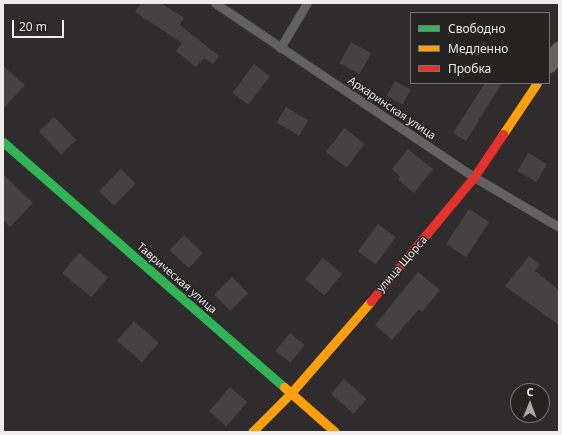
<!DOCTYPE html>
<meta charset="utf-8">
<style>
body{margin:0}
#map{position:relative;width:562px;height:435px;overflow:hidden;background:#2e2c2c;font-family:"Noto Sans",sans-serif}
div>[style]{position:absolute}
.building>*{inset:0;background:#444242;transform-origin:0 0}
.lane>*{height:9px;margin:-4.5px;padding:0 4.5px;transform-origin:4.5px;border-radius:4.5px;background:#626262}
.street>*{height:17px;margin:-8.5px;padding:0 8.5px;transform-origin:8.5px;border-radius:8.5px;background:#626262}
.fast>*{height:9px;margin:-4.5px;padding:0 4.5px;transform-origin:4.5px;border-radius:4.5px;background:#30b455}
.slow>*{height:9px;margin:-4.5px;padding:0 4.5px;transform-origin:4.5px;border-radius:4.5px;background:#ff9f0a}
.jam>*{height:9px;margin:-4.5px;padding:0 4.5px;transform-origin:4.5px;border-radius:4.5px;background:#e5322d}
span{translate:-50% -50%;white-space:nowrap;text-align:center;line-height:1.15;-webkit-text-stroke:3px #252222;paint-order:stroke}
.street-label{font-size:11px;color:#eeecec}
.frame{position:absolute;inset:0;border:4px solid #eeecec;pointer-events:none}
.legend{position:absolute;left:410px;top:12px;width:140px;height:72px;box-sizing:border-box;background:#252222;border:1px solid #757373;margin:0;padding:5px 7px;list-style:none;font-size:12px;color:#eeecec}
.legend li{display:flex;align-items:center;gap:8px;height:20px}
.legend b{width:20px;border:1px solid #757373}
.north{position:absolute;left:510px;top:383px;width:40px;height:40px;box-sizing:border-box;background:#252222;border:1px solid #757373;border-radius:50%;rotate:1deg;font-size:11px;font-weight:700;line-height:16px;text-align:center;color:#eeecec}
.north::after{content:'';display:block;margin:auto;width:14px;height:18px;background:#aba9a9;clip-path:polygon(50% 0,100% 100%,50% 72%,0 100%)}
.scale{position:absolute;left:12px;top:20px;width:52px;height:18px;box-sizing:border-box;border:2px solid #eeecec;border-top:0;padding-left:5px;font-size:12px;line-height:14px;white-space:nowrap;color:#eeecec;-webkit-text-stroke:3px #252222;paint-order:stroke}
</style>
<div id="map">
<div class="building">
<div style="clip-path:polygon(141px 3px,161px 3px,184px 18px,180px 25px,219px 56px,213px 64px,204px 58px,196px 67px,176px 51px,182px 43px,135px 12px)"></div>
<div style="left:351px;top:42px;width:23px;height:24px;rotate:29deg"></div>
<div style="left:254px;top:64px;width:20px;height:36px;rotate:37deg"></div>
<div style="clip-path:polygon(3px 66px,25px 85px,3px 109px)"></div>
<div style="left:395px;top:81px;width:18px;height:17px;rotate:29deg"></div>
<div style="clip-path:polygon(485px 83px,502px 83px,466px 141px,453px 133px)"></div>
<div style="left:286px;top:107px;width:26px;height:18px;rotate:31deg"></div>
<div style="left:54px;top:117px;width:32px;height:21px;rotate:46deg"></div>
<div style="left:344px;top:128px;width:26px;height:30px;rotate:37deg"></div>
<div style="clip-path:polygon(408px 149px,433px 169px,414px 193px,398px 180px,400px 176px,392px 169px)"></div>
<div style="left:528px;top:153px;width:22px;height:21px;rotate:30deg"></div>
<div style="left:121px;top:169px;width:21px;height:31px;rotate:45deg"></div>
<div style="clip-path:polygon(3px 174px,33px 203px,10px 227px,3px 220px)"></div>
<div style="left:469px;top:209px;width:24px;height:42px;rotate:33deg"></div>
<div style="left:378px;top:224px;width:22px;height:34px;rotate:36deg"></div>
<div style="left:184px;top:235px;width:26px;height:21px;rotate:43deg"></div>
<div style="left:79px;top:253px;width:38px;height:26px;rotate:40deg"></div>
<div style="clip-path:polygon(529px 256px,540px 265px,535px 271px,559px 290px,559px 325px,505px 286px)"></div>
<div style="left:323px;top:258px;width:25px;height:28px;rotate:40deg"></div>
<div style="clip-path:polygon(418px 272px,440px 290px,422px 312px,419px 309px,392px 340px,375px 325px)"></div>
<div style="left:232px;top:277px;width:23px;height:25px;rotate:45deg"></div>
<div style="left:134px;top:321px;width:33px;height:26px;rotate:41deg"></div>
<div style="left:290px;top:333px;width:19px;height:23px;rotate:39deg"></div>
<div style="left:344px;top:379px;width:30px;height:20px;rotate:41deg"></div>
<div style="left:230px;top:387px;width:23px;height:32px;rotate:41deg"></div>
</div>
<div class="lane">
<div style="left:215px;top:3px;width:312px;rotate:33.9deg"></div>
<div style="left:474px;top:177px;width:99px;rotate:30.5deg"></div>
<div style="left:280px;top:48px;width:52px;rotate:-59deg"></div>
</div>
<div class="street">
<div style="left:549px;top:64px;width:18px;rotate:-56deg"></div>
</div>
<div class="fast">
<div style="left:3px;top:142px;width:373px;rotate:41.1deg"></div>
</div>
<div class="slow">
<div style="left:503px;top:134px;width:61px;rotate:-56.3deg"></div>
<div style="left:284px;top:387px;width:68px;rotate:41.4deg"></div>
<div style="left:252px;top:432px;width:55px;rotate:-45deg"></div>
<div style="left:291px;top:393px;width:122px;rotate:-49deg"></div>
</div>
<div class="jam">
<div style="left:371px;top:301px;width:161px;rotate:-50.3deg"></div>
<div style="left:474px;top:177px;width:52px;rotate:-56deg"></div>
</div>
<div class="street-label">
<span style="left:392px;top:108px;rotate:34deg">Архаринская улица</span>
<span style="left:402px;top:264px;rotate:-49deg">улица Щорса</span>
<span style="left:177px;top:278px;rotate:41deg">Таврическая улица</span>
</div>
<div class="frame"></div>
<ul class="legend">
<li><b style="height:5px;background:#30b455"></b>Свободно</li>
<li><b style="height:5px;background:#ff9f0a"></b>Медленно</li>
<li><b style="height:5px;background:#e5322d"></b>Пробка</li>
</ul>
<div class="north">С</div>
<div class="scale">20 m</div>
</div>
